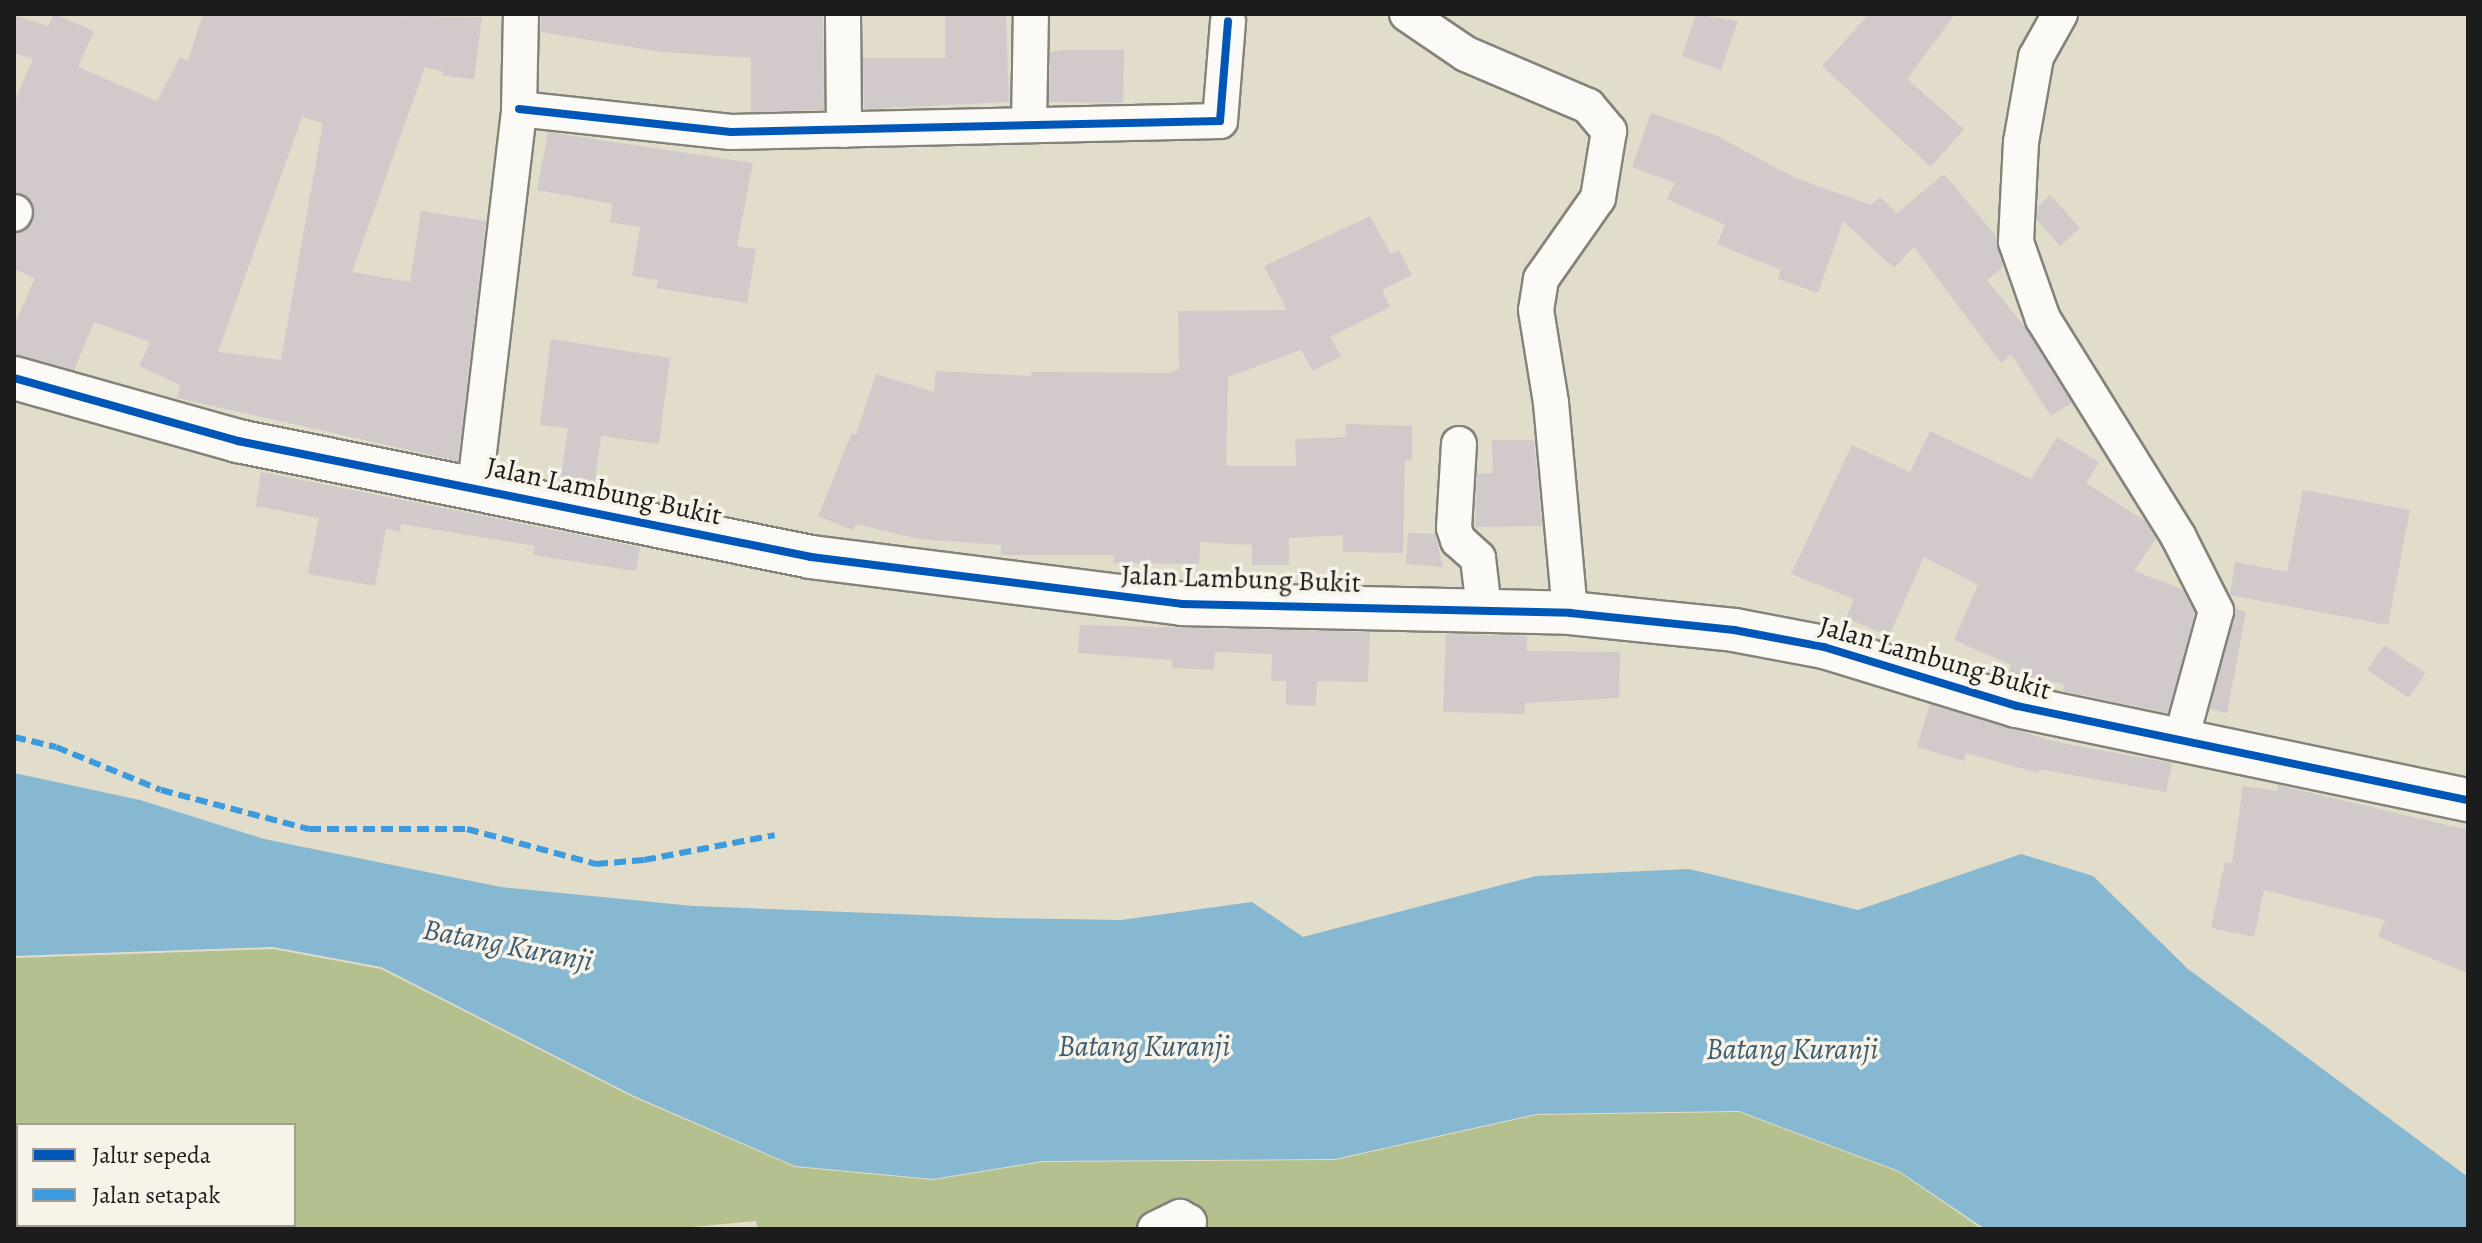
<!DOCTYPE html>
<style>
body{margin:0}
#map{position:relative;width:2482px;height:1243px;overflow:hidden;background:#e2dcca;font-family:Alegreya,serif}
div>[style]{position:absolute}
.forest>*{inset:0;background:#b4c08e}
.water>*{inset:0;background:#86b8d2}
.building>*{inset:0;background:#d2c9cb;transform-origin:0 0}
.roads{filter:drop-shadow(2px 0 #858279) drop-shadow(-2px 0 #858279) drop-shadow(0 2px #858279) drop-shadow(0 -2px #858279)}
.minor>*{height:34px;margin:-17px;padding:0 17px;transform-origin:17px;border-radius:17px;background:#fbfaf7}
.tertiary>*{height:42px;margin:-21px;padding:0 21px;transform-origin:21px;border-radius:21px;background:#fbfaf7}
.quiet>*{height:6px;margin-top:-3px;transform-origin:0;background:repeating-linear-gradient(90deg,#3c9bdf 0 12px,transparent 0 18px)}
.cycleway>*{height:8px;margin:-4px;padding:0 4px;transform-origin:4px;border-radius:4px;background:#0057b8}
span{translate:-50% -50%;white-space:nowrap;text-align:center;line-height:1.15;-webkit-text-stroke:7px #f7f3e8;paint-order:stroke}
.street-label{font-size:28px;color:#1c1c1c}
.water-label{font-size:30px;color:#3a5b70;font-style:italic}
.frame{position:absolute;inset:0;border:16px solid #1c1c1c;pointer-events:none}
.legend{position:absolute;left:16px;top:1123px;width:280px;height:104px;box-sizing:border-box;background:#f7f3e8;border:2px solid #9f9d96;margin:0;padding:10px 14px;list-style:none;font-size:24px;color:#1c1c1c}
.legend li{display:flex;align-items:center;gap:16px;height:40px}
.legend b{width:40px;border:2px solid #9f9d96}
</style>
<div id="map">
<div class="forest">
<div style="clip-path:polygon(evenodd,273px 949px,381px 969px,633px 1097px,795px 1167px,933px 1180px,1043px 1162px,1335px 1160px,1536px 1115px,1739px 1112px,1899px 1172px,1982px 1229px,758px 1229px,756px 1221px,671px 1229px,14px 1229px,14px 958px,273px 949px,18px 1125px,294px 1125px,294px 1225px,18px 1225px,18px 1125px)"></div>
</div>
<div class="water">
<div style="clip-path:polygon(14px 773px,140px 800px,264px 839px,501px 887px,693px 906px,997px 918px,1121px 920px,1252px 902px,1303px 937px,1536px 876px,1689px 869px,1858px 910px,2021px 854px,2093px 876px,2188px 969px,2468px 1177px,2468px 1229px,1985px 1229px,1899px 1171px,1739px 1111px,1536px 1114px,1335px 1159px,1043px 1161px,933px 1179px,795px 1166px,634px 1096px,381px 967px,273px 947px,14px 956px)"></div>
</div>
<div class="building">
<div style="clip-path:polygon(evenodd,54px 14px,94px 31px,78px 67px,157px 101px,180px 57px,188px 61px,203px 14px,482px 17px,474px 79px,443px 76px,443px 72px,425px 67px,352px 272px,410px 282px,421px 211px,486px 221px,458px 461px,177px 398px,180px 385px,139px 366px,150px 342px,94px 322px,74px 370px,14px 354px,14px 326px,35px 278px,14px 269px,14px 234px,26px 230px,35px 212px,31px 200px,14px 192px,14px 103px,33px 59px,14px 53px,14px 15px,48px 26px,54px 14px,302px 117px,323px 123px,281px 360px,218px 352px,302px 117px)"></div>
<div style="clip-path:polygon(541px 14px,823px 14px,824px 110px,751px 112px,751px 58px,662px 52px,541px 32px)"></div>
<div style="clip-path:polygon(945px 14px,1006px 14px,1009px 102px,864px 109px,863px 58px,945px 58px)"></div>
<div style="clip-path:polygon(1696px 14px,1738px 21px,1721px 70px,1682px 56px)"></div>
<div style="clip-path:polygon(1869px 14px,1955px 14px,1907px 79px,1964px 129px,1931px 167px,1822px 66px)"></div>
<div style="clip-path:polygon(1063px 50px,1124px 50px,1123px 103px,1049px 102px,1050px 52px)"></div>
<div style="clip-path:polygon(1651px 113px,1717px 136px,1795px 178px,1871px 205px,1880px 197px,1897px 213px,1944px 174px,1996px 236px,2003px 267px,1987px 280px,2024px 326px,2072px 403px,2051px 416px,2011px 354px,2001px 363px,1914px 247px,1894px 268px,1843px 221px,1818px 293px,1778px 279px,1781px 270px,1717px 244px,1725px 225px,1667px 199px,1675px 183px,1632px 167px)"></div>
<div style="clip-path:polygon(548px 132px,753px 163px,737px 246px,756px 249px,747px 303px,656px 288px,658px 280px,632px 276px,640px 227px,610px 222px,613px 204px,537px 190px)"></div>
<div style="clip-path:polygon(2050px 195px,2080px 228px,2060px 246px,2037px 220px,2038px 206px)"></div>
<div style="clip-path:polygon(1370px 216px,1391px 254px,1399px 250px,1412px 275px,1382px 290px,1390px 307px,1330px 337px,1341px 356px,1313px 371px,1301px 350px,1228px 377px,1226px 466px,1296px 466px,1295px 439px,1345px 437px,1346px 424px,1412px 426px,1412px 460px,1405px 460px,1403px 553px,1343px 552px,1343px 535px,1289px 538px,1289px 565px,1252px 565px,1252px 545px,1200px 542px,1199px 564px,1113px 563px,1114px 555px,1001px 555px,1001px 545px,919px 539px,856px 524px,853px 530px,818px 516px,852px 433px,856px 435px,876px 374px,934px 392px,936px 371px,1031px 376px,1031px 372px,1170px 373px,1179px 369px,1178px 311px,1287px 310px,1264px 266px)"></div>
<div style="clip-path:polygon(551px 339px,670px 358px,659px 444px,601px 436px,594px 489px,560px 482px,568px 428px,540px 425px)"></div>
<div style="clip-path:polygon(1930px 431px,2031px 479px,2057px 437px,2099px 462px,2086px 483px,2145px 521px,2156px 538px,2134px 571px,2182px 589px,2195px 613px,2168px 713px,2063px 691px,2064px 684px,2009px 673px,2011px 665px,1954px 640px,1978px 585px,1924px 557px,1889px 636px,1846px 618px,1854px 599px,1791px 574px,1852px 445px,1910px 472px)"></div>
<div style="clip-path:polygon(1492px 440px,1534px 440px,1542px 526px,1475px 527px,1477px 474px,1493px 473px)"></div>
<div style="clip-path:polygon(261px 472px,640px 547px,636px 571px,533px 555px,535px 546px,401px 524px,400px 532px,386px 529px,375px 586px,308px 574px,319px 518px,256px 506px)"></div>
<div style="clip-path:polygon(2303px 490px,2410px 510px,2388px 625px,2230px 595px,2235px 562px,2287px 572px)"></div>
<div style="clip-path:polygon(1408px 533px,1435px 534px,1443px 567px,1406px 564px)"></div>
<div style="clip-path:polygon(2235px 608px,2246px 612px,2227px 713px,2210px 709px)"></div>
<div style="clip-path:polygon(1080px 625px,1370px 632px,1368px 682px,1317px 681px,1316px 706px,1286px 705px,1286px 681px,1271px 681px,1272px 654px,1215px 652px,1214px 670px,1172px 668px,1172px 660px,1078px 653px)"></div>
<div style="clip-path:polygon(1446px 634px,1527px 636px,1527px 651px,1620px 652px,1619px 698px,1525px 703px,1525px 714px,1443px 712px)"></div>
<div style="left:2384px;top:645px;width:50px;height:30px;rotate:34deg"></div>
<div style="clip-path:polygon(1930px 704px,2056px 742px,2172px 763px,2166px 792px,2039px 769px,2038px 773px,1966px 753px,1964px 761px,1917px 747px)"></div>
<div style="clip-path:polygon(2278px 785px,2468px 830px,2468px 973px,2378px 937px,2385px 920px,2264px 890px,2254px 937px,2211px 928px,2225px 862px,2232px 863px,2243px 786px,2277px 791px)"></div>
</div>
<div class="roads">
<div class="minor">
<div style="left:843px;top:14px;width:116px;rotate:89.5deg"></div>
<div style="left:1407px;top:14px;width:71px;rotate:34.1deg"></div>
<div style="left:1466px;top:54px;width:133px;rotate:23.1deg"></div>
<div style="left:1588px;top:106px;width:33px;rotate:50deg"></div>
<div style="left:1609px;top:131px;width:68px;rotate:99.3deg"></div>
<div style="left:1598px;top:198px;width:99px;rotate:125.1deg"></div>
<div style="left:1541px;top:279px;width:31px;rotate:99deg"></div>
<div style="left:1536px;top:310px;width:94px;rotate:80.8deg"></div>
<div style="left:1551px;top:403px;width:211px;rotate:84.8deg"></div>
<div style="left:2060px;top:14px;width:49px;rotate:119.2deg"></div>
<div style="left:2036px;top:57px;width:86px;rotate:100deg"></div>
<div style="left:2021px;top:142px;width:100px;rotate:92.9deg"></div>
<div style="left:2016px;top:242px;width:82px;rotate:70.7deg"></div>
<div style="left:2043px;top:319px;width:256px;rotate:58.1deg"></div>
<div style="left:2178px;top:536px;width:84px;rotate:63.1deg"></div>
<div style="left:2216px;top:611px;width:137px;rotate:105.3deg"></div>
<div style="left:519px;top:109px;width:213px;rotate:6.2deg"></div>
<div style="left:731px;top:132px;width:489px;rotate:-1.3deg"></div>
<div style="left:1220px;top:121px;width:100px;rotate:-85.4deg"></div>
<div style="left:1029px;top:125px;width:111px;rotate:-89deg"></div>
<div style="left:14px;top:214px;width:2px;rotate:-63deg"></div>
<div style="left:1459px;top:444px;width:84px;rotate:93.4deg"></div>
<div style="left:1454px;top:528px;width:13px;rotate:72deg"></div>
<div style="left:1458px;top:540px;width:27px;rotate:42deg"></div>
<div style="left:1478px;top:558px;width:51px;rotate:83.3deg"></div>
<div style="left:475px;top:486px;width:380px;rotate:-83.3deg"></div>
<div style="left:519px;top:109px;width:95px;rotate:-88.8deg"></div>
<div style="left:1155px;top:1229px;width:28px;rotate:-26deg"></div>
<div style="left:1180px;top:1217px;width:10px;rotate:29deg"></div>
<div style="left:1189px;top:1222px;width:7px;rotate:98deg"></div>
</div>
<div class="tertiary">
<div style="left:14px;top:378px;width:233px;rotate:15.7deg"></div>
<div style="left:238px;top:441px;width:585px;rotate:11.44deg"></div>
<div style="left:811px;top:557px;width:374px;rotate:7.2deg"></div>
<div style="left:1182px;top:604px;width:388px;rotate:1.3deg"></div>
<div style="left:1570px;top:613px;width:165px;rotate:5.9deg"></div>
<div style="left:1734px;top:630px;width:92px;rotate:10.7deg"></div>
<div style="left:1824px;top:647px;width:202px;rotate:17deg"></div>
<div style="left:2017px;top:706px;width:461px;rotate:11.8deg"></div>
</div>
</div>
<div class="quiet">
<div style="left:14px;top:737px;width:43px;rotate:13.4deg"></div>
<div style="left:56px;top:747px;width:113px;rotate:22.3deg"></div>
<div style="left:161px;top:790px;width:153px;rotate:14.8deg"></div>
<div style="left:309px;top:829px;width:158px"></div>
<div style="left:467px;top:829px;width:134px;rotate:15.2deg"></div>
<div style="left:596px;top:864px;width:48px;rotate:-4.8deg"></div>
<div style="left:644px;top:860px;width:133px;rotate:-10.8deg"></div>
</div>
<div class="cycleway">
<div style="left:519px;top:109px;width:213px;rotate:6.2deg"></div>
<div style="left:731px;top:132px;width:489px;rotate:-1.3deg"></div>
<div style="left:1220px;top:121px;width:100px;rotate:-85.4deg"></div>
<div style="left:14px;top:378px;width:233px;rotate:15.7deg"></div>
<div style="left:238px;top:441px;width:585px;rotate:11.44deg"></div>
<div style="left:811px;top:557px;width:374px;rotate:7.2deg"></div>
<div style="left:1182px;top:604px;width:388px;rotate:1.3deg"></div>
<div style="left:1570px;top:613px;width:165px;rotate:5.9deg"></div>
<div style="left:1734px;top:630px;width:92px;rotate:10.7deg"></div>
<div style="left:1824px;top:647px;width:202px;rotate:17deg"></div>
<div style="left:2017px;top:706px;width:461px;rotate:11.8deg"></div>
</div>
<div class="street-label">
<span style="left:604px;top:491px;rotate:12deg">Jalan Lambung Bukit</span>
<span style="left:1241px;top:579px;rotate:2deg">Jalan Lambung Bukit</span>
<span style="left:1935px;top:658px;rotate:16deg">Jalan Lambung Bukit</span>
</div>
<div class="water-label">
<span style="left:508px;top:945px;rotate:11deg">Batang Kuranji</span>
<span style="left:1144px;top:1046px">Batang Kuranji</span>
<span style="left:1792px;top:1049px">Batang Kuranji</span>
</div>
<div class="frame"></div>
<ul class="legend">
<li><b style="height:10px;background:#0057b8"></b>Jalur sepeda</li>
<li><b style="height:10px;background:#3c9bdf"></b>Jalan setapak</li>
</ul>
</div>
